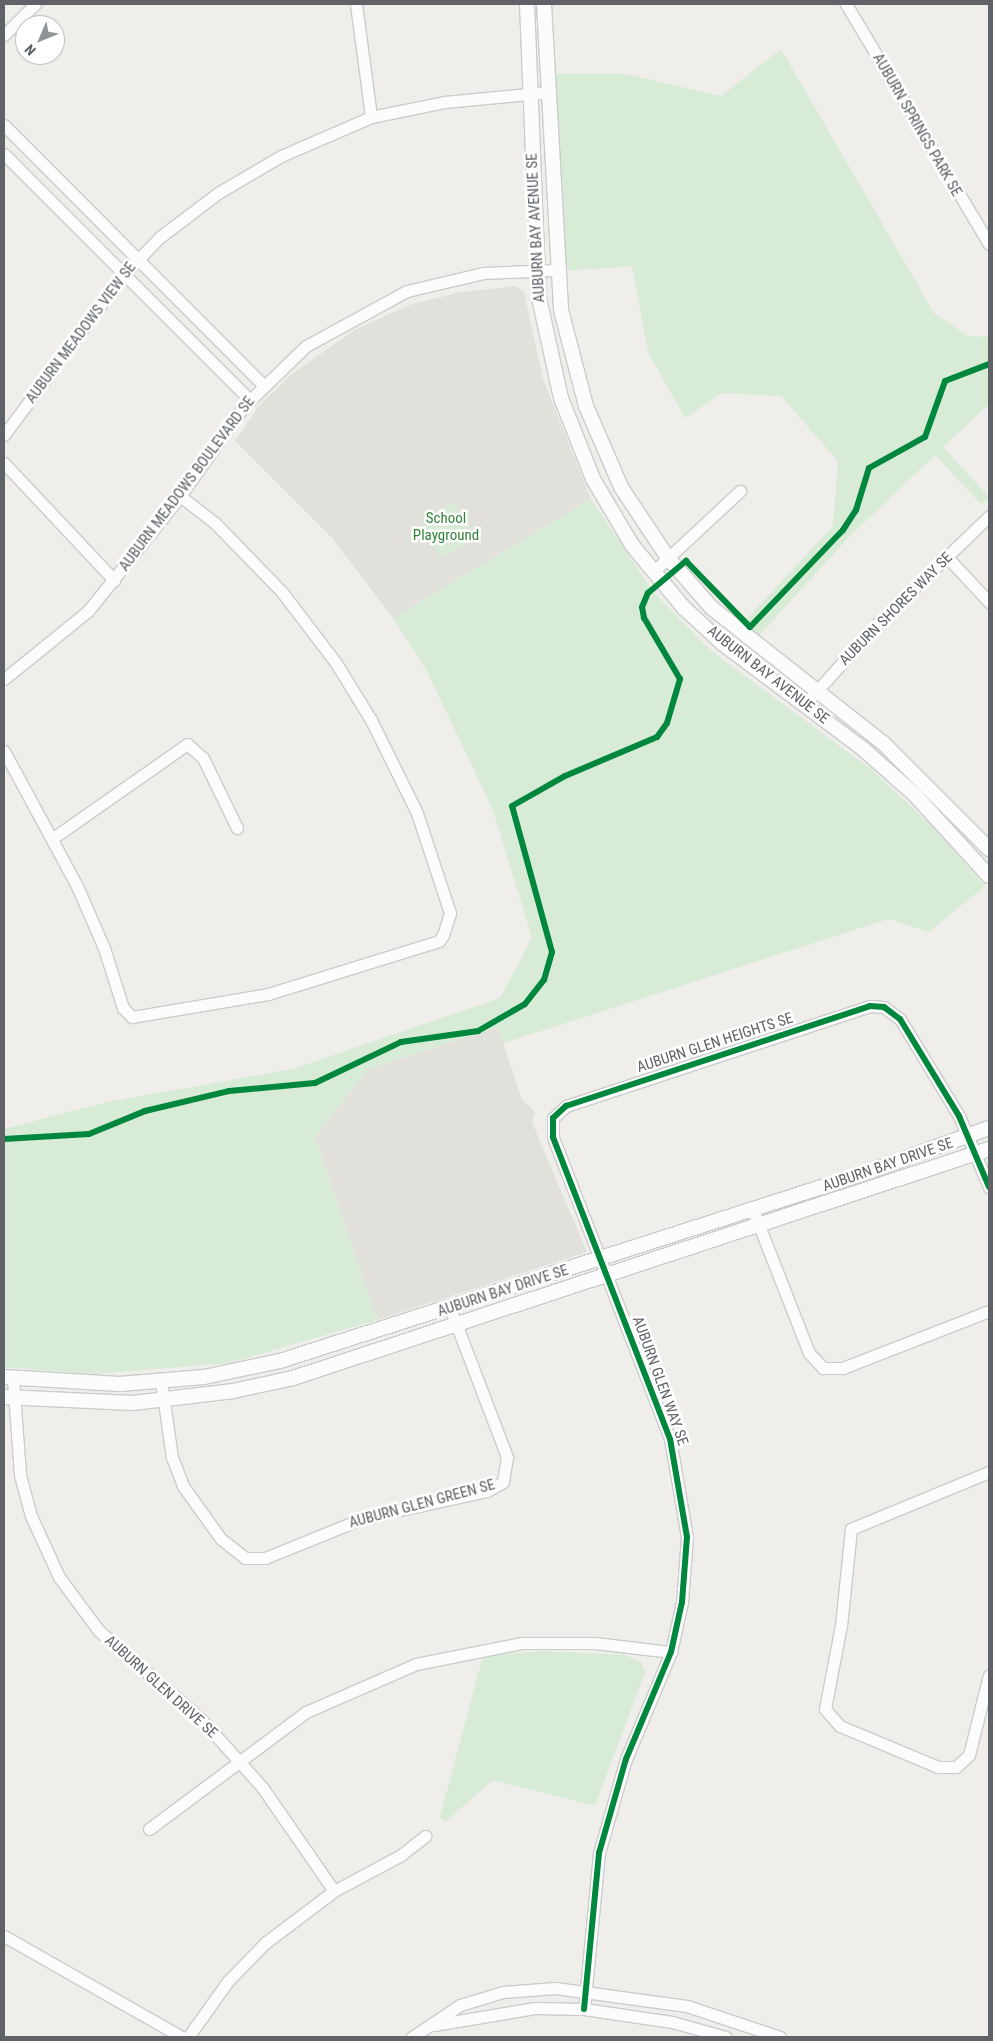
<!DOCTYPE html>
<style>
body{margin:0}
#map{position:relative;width:993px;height:2041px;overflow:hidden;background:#efeeea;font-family:"Roboto Condensed",sans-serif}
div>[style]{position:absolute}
.education>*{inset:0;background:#e2e0da}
.green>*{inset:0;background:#d8ebd6;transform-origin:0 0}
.roads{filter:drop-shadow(1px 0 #cbcccc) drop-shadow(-1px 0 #cbcccc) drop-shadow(0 1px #cbcccc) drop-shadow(0 -1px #cbcccc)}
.minor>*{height:11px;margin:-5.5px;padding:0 5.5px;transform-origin:5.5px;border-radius:5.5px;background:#fdfcfc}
.tertiary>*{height:14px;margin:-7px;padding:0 7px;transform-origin:7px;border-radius:7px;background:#fdfcfc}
.cycleway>*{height:6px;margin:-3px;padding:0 3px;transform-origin:3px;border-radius:3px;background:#00873e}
span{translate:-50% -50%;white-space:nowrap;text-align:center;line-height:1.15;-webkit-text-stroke:5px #fff;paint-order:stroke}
.street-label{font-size:15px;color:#5f6368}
.park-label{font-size:15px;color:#348238}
.frame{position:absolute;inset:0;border:5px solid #5f6368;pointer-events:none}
.north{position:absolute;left:15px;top:15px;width:50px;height:50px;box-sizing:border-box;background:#fff;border:1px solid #bfc1c3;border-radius:50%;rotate:225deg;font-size:14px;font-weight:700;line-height:20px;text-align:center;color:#5f6368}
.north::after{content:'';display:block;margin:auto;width:18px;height:22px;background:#919496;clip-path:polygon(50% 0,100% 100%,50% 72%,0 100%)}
</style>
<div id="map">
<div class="education">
<div style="clip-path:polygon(515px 286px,524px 292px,543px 379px,591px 499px,393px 618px,332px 538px,235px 441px,258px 407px,288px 377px,356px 329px,412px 304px,462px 292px)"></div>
<div style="clip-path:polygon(498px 1027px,522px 1100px,535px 1112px,532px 1121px,538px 1137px,587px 1252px,377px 1320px,315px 1137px,368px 1069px)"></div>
</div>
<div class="green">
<div style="clip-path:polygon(781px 49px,934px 313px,968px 336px,989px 337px,989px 404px,943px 447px,989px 497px,981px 504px,935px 455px,849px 537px,757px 638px,741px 625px,833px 526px,838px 461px,781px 396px,722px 393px,685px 418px,648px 352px,632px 266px,563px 271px,555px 74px,625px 74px,721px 96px)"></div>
<div style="clip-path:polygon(591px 499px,654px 593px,710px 650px,872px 770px,933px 827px,985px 886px,929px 932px,888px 919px,504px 1043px,497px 1027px,368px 1069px,315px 1137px,377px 1320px,229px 1363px,94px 1374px,4px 1367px,4px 1129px,107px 1102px,293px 1069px,500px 998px,532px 938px,493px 810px,426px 669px,393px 618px)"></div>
<div style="left:454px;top:502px;width:43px;height:38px;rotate:62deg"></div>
<div style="clip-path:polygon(542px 1651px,625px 1655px,641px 1662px,645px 1672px,595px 1806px,493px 1780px,445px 1822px,440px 1817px,483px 1656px)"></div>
</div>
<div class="roads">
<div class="minor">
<div style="left:356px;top:4px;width:114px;rotate:82.4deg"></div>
<div style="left:846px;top:4px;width:279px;rotate:59.2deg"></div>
<div style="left:4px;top:35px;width:44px;rotate:-45deg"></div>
<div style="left:4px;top:125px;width:367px;rotate:45.1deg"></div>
<div style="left:4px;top:154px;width:348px;rotate:45deg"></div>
<div style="left:4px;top:435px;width:199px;rotate:-53.4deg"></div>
<div style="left:123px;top:275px;width:53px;rotate:-45.8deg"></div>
<div style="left:160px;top:237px;width:73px;rotate:-37.2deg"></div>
<div style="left:218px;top:193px;width:73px;rotate:-30.4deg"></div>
<div style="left:281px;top:156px;width:98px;rotate:-23.4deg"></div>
<div style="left:371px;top:117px;width:76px;rotate:-11.5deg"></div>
<div style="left:445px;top:102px;width:104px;rotate:-5.5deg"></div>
<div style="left:4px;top:463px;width:161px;rotate:46.8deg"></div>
<div style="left:947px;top:557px;width:62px;rotate:47deg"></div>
<div style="left:653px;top:572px;width:119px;rotate:-43deg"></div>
<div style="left:4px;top:679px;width:108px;rotate:-39deg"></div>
<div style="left:88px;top:611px;width:147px;rotate:-51.3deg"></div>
<div style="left:180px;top:496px;width:109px;rotate:-54.7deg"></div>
<div style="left:243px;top:407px;width:88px;rotate:-44.1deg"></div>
<div style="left:306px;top:346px;width:115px;rotate:-28.6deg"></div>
<div style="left:407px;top:291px;width:78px;rotate:-13.3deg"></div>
<div style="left:483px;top:273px;width:72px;rotate:-2.4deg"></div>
<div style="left:805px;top:704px;width:109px;rotate:-48deg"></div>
<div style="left:878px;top:623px;width:154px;rotate:-43.9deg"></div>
<div style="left:4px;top:751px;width:153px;rotate:61.6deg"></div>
<div style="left:77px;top:886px;width:68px;rotate:66.5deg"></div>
<div style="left:104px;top:948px;width:63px;rotate:72.4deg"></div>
<div style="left:123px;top:1008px;width:13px;rotate:45deg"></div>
<div style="left:132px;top:1017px;width:138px;rotate:-9.6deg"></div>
<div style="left:268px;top:994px;width:179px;rotate:-17.2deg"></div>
<div style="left:439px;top:941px;width:7px;rotate:-56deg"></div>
<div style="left:443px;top:935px;width:23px;rotate:-72deg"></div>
<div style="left:450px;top:913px;width:105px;rotate:-108.3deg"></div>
<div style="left:417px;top:813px;width:104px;rotate:-116.3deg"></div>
<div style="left:371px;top:720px;width:67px;rotate:-121.6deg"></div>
<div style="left:336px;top:663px;width:89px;rotate:-127.3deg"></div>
<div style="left:282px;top:592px;width:96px;rotate:-134.2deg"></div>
<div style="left:215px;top:523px;width:44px;rotate:-142.4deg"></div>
<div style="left:53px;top:838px;width:164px;rotate:-35deg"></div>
<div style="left:187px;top:744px;width:21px;rotate:41deg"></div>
<div style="left:203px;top:758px;width:78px;rotate:64.1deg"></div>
<div style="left:753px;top:1210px;width:154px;rotate:68.6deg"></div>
<div style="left:809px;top:1353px;width:21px;rotate:47deg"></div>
<div style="left:823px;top:1368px;width:20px"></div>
<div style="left:843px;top:1368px;width:157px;rotate:-21.3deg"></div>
<div style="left:13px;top:1379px;width:96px;rotate:85.8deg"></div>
<div style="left:20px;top:1475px;width:42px;rotate:75deg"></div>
<div style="left:31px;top:1516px;width:67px;rotate:65.3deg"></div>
<div style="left:59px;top:1577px;width:67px;rotate:53.5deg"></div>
<div style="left:99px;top:1631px;width:135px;rotate:40.8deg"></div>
<div style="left:201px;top:1719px;width:91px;rotate:48.1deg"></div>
<div style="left:262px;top:1787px;width:126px;rotate:55.3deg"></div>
<div style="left:334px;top:1891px;width:86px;rotate:143deg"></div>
<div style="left:265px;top:1943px;width:53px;rotate:134.2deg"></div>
<div style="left:228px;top:1981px;width:69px;rotate:125.5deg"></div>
<div style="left:161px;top:1381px;width:77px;rotate:81.8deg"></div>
<div style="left:172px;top:1457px;width:31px;rotate:69deg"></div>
<div style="left:183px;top:1486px;width:65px;rotate:54.4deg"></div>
<div style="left:221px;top:1539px;width:31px;rotate:38deg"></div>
<div style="left:245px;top:1558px;width:20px"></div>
<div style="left:265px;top:1558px;width:107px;rotate:-22deg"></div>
<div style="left:364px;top:1518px;width:126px;rotate:-12.4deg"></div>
<div style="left:487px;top:1491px;width:18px;rotate:-29deg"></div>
<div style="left:503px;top:1482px;width:25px;rotate:-81deg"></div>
<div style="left:507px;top:1457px;width:160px;rotate:-110.9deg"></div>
<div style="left:989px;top:1472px;width:149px;rotate:157.6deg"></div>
<div style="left:851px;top:1529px;width:97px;rotate:95.9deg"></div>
<div style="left:841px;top:1625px;width:86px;rotate:100.8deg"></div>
<div style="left:825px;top:1709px;width:23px;rotate:49deg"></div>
<div style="left:840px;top:1726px;width:106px;rotate:22.7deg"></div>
<div style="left:938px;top:1767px;width:18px"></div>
<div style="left:956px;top:1767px;width:18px;rotate:-43deg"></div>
<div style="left:969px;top:1755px;width:82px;rotate:-76deg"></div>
<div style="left:149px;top:1829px;width:196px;rotate:-36.7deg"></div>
<div style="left:306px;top:1712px;width:120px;rotate:-23.6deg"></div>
<div style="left:416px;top:1664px;width:107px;rotate:-11.3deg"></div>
<div style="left:521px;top:1643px;width:74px"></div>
<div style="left:595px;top:1643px;width:77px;rotate:6.8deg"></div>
<div style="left:334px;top:1891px;width:76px;rotate:-28.2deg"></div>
<div style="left:401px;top:1855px;width:31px;rotate:-38deg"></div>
<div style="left:4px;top:1936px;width:205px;rotate:29.6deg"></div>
<div style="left:584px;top:2009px;width:157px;rotate:-84.5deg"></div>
<div style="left:599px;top:1853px;width:98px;rotate:-74deg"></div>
<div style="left:626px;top:1759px;width:116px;rotate:-67.2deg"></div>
<div style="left:671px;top:1652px;width:51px;rotate:-77.6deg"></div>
<div style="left:682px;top:1602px;width:65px;rotate:-85.6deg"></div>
<div style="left:687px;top:1537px;width:99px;rotate:-99.8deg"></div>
<div style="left:670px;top:1439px;width:324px;rotate:-111.2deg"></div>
<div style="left:553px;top:1137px;width:19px;rotate:-90deg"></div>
<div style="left:553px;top:1118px;width:18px;rotate:-43deg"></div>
<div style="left:566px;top:1106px;width:320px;rotate:-18.2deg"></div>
<div style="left:870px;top:1006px;width:14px;rotate:4deg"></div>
<div style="left:884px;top:1007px;width:20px;rotate:37deg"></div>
<div style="left:900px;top:1019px;width:114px;rotate:58.7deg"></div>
<div style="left:959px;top:1116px;width:77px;rotate:67.1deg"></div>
<div style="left:434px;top:2025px;width:102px;rotate:-9.6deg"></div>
<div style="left:535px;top:2008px;width:49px;rotate:1.2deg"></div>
<div style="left:584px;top:2009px;width:89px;rotate:8.4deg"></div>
<div style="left:672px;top:2022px;width:56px;rotate:15.5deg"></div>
<div style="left:412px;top:2037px;width:58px;rotate:-33.7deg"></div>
<div style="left:460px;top:2005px;width:45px;rotate:-16.8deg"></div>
<div style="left:503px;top:1992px;width:52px;rotate:-4.4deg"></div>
<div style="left:555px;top:1988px;width:133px;rotate:7.8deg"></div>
<div style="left:687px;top:2006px;width:98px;rotate:18.4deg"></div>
</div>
<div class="tertiary">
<div style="left:527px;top:4px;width:294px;rotate:87.7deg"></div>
<div style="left:539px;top:298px;width:102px;rotate:77.6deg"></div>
<div style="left:561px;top:398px;width:87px;rotate:68.4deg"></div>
<div style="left:593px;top:479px;width:77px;rotate:59.4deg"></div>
<div style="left:632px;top:545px;width:82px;rotate:50.5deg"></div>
<div style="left:684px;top:608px;width:52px;rotate:42.6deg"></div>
<div style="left:722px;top:643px;width:175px;rotate:36.9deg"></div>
<div style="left:862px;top:748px;width:69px;rotate:41.5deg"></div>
<div style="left:914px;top:794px;width:111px;rotate:47.6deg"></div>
<div style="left:544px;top:4px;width:306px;rotate:86.8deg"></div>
<div style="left:561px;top:310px;width:99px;rotate:75.4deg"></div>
<div style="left:586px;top:406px;width:88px;rotate:66.6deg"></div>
<div style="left:621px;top:487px;width:85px;rotate:56.5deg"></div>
<div style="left:668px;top:558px;width:67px;rotate:48.7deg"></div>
<div style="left:712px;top:608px;width:218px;rotate:38.3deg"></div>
<div style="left:883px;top:743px;width:150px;rotate:45deg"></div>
<div style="left:4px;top:1377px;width:116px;rotate:3.5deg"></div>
<div style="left:120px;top:1384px;width:84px;rotate:-4.8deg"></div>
<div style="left:204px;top:1377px;width:78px;rotate:-11.9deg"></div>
<div style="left:280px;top:1361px;width:608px;rotate:-17.81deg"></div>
<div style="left:859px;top:1175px;width:138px;rotate:-19.9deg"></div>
<div style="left:4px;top:1397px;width:129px;rotate:2.7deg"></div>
<div style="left:133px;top:1403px;width:101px;rotate:-6.8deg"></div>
<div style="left:233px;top:1391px;width:61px;rotate:-12.2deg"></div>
<div style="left:293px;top:1378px;width:733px;rotate:-18.21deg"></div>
</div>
</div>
<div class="cycleway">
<div style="left:4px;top:1139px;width:85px;rotate:-3.4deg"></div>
<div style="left:89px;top:1134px;width:61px;rotate:-22.3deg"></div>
<div style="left:145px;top:1111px;width:86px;rotate:-13.4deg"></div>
<div style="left:229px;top:1091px;width:86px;rotate:-5.3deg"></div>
<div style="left:315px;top:1083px;width:95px;rotate:-25.5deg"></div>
<div style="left:401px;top:1042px;width:78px;rotate:-8.1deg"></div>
<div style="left:478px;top:1031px;width:54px;rotate:-29.9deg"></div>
<div style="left:525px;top:1004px;width:31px;rotate:-52deg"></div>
<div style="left:544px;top:980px;width:29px;rotate:-74deg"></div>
<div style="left:552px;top:952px;width:151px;rotate:-105.3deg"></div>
<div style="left:512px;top:806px;width:61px;rotate:-29.5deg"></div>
<div style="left:565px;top:776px;width:100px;rotate:-23deg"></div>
<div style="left:657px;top:737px;width:17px;rotate:-54deg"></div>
<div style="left:667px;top:723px;width:46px;rotate:-73.5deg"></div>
<div style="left:680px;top:679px;width:71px;rotate:-120.5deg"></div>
<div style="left:644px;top:618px;width:11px;rotate:-100deg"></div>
<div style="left:642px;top:607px;width:15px;rotate:-67deg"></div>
<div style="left:648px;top:593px;width:50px;rotate:-40.1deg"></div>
<div style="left:686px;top:561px;width:92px;rotate:45.9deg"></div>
<div style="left:750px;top:627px;width:134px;rotate:-46.2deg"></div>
<div style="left:843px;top:530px;width:24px;rotate:-57deg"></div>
<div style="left:856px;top:510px;width:44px;rotate:-72.8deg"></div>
<div style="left:869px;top:468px;width:64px;rotate:-29deg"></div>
<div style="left:925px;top:437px;width:59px;rotate:-70.3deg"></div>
<div style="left:945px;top:381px;width:47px;rotate:-21.1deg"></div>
<div style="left:584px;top:2009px;width:157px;rotate:-84.5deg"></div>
<div style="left:599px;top:1853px;width:98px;rotate:-74deg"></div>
<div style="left:626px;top:1759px;width:116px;rotate:-67.2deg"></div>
<div style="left:671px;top:1652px;width:51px;rotate:-77.6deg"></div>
<div style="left:682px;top:1602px;width:65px;rotate:-85.6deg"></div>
<div style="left:687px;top:1537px;width:99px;rotate:-99.8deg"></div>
<div style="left:670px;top:1439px;width:324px;rotate:-111.2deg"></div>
<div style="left:553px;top:1137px;width:19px;rotate:-90deg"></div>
<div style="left:553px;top:1118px;width:18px;rotate:-43deg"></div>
<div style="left:566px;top:1106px;width:320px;rotate:-18.2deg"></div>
<div style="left:870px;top:1006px;width:14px;rotate:4deg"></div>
<div style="left:884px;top:1007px;width:20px;rotate:37deg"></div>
<div style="left:900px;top:1019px;width:114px;rotate:58.7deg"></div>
<div style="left:959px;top:1116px;width:77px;rotate:67.1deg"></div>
</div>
<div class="street-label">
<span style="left:917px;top:125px;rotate:60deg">AUBURN SPRINGS PARK SE</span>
<span style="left:536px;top:228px;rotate:-93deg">AUBURN BAY AVENUE SE</span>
<span style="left:81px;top:333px;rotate:-53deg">AUBURN MEADOWS VIEW SE</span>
<span style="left:187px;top:484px;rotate:-53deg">AUBURN MEADOWS BOULEVARD SE</span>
<span style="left:896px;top:609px;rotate:-45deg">AUBURN SHORES WAY SE</span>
<span style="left:768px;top:675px;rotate:38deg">AUBURN BAY AVENUE SE</span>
<span style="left:715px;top:1043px;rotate:-18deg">AUBURN GLEN HEIGHTS SE</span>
<span style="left:888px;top:1165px;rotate:-19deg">AUBURN BAY DRIVE SE</span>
<span style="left:503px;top:1291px;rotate:-18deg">AUBURN BAY DRIVE SE</span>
<span style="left:660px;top:1381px;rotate:70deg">AUBURN GLEN WAY SE</span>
<span style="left:422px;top:1504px;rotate:-15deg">AUBURN GLEN GREEN SE</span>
<span style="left:161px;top:1687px;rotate:42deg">AUBURN GLEN DRIVE SE</span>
</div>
<div class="park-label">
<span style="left:446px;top:527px">School<br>Playground</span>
</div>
<div class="frame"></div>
<div class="north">N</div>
</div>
